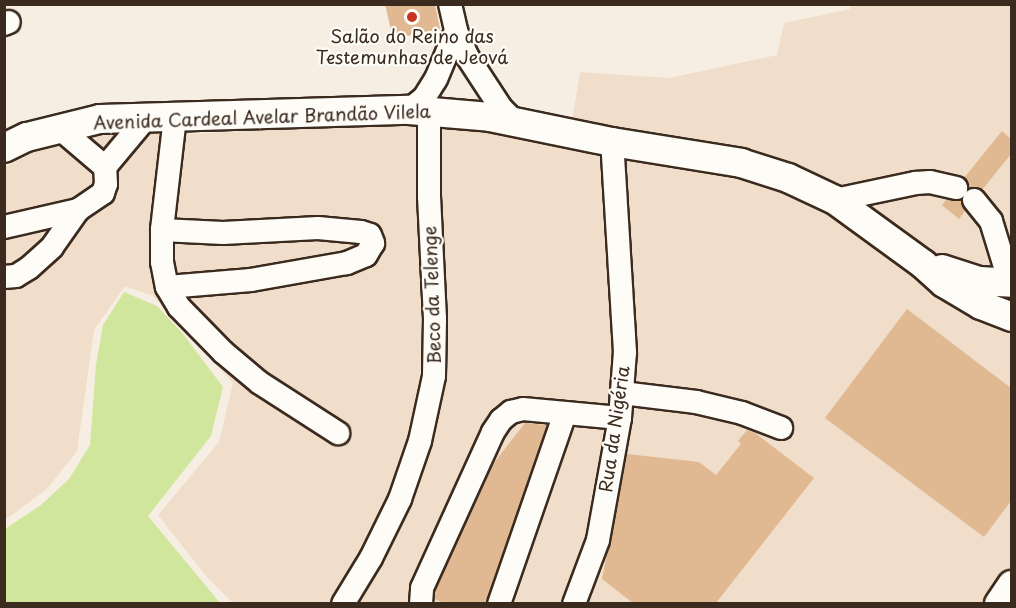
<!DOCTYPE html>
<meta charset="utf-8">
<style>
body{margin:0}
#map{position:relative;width:1016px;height:608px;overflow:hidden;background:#f7eee3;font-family:"Playpen Sans",sans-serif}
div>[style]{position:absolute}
.built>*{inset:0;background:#f0deca}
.green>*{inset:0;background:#cfe69c}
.building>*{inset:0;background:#e0b891}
.roads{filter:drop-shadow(2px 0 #3b2a1e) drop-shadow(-2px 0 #3b2a1e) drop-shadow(0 2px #3b2a1e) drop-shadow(0 -2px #3b2a1e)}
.minor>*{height:22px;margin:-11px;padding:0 11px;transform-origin:11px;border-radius:11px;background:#fdfcf7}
.major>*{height:28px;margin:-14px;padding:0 14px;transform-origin:14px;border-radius:14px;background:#fdfcf7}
.dots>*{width:16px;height:16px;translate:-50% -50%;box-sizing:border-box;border:3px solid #fdfcf7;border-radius:50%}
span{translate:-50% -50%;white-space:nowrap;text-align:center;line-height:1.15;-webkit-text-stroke:4.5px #fdfcf7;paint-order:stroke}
.poi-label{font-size:18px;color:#3b2a1e}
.street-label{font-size:18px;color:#3b2a1e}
.frame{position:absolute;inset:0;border:6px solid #3b2a1e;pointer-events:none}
</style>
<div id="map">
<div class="built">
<div style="clip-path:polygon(851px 5px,1011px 5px,1011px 603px,233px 603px,206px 576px,158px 515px,219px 442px,233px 383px,153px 296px,125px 286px,94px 330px,77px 451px,47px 489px,5px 520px,5px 167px,58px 140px,83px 131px,194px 134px,349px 125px,438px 124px,568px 145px,580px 72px,669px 78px,777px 55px,784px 23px,850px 9px)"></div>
</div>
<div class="green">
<div style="clip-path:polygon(124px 292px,157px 306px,183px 334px,223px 387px,211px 436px,148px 516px,220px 603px,5px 603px,5px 529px,41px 505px,69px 479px,90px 445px,96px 365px,103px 325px)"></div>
</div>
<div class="building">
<div style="clip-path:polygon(385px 4px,435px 4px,440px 29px,393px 39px)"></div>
<div style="clip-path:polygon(1002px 131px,1011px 139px,1011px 154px,982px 190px,969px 188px,964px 178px)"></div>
<div style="clip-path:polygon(946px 200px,961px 200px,965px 211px,959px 219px,942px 205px)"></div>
<div style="clip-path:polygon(907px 309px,1011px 388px,1011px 501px,984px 537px,825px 418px)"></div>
<div style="clip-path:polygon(525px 423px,547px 425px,486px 603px,444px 603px,435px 599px,435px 591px,493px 464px)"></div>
<div style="clip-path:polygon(747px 430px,755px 433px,814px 478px,716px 603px,633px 603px,602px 579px,627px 454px,699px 462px,716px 475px,741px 444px,738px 441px)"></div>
</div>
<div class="roads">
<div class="minor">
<div style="left:450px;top:4px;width:28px;rotate:77deg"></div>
<div style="left:456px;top:31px;width:27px;rotate:66deg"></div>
<div style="left:467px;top:56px;width:62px;rotate:56.8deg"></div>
<div style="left:501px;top:108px;width:21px;rotate:45deg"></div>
<div style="left:4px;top:24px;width:5px;rotate:-22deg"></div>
<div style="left:409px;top:110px;width:19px;rotate:-39deg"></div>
<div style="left:424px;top:98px;width:22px;rotate:-58deg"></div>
<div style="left:436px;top:79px;width:52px;rotate:-67.4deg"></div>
<div style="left:175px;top:117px;width:114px;rotate:96.6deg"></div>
<div style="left:162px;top:230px;width:32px;rotate:90deg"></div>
<div style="left:162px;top:262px;width:25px;rotate:79deg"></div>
<div style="left:167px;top:287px;width:23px;rotate:59deg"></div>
<div style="left:179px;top:307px;width:63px;rotate:45.6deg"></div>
<div style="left:223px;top:352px;width:48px;rotate:40deg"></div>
<div style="left:260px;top:383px;width:93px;rotate:32.7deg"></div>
<div style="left:105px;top:167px;width:64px;rotate:-50.1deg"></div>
<div style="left:835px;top:200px;width:83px;rotate:-11.9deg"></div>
<div style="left:916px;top:183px;width:14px;rotate:-4deg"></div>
<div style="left:930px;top:182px;width:27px;rotate:13deg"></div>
<div style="left:974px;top:200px;width:27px;rotate:51deg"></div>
<div style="left:991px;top:221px;width:65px;rotate:73deg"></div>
<div style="left:4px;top:227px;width:76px;rotate:-12.9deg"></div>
<div style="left:78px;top:210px;width:30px;rotate:-34deg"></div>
<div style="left:103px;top:193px;width:9px;rotate:-72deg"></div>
<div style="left:106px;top:184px;width:17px;rotate:-93deg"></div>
<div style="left:105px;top:167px;width:60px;rotate:-139.7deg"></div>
<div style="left:162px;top:230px;width:61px;rotate:2.8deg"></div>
<div style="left:223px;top:233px;width:95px;rotate:-3deg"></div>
<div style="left:318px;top:228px;width:43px;rotate:5.3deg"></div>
<div style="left:361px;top:232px;width:9px;rotate:18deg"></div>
<div style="left:370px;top:235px;width:9px;rotate:69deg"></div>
<div style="left:373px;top:243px;width:14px;rotate:120deg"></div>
<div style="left:366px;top:255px;width:21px;rotate:157deg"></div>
<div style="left:347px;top:263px;width:97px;rotate:170deg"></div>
<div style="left:251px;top:280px;width:84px;rotate:175.2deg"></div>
<div style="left:4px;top:277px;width:12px;rotate:-5deg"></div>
<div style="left:16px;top:276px;width:15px;rotate:-32deg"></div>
<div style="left:29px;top:268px;width:31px;rotate:-42deg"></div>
<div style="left:52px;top:247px;width:45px;rotate:-54.9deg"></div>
<div style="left:622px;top:393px;width:75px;rotate:6.9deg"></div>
<div style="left:696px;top:402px;width:47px;rotate:13.4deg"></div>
<div style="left:742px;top:413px;width:42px;rotate:21deg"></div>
<div style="left:343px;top:604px;width:54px;rotate:-58.7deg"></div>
<div style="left:371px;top:558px;width:66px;rotate:-63.8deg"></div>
<div style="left:400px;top:499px;width:61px;rotate:-71deg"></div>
<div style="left:420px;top:441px;width:66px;rotate:-77.8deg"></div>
<div style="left:434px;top:376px;width:57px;rotate:-89deg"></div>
<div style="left:435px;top:319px;width:123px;rotate:-92.8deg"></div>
<div style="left:429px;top:196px;width:85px;rotate:-90deg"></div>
<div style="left:421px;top:604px;width:16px;rotate:-86deg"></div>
<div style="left:422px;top:588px;width:171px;rotate:-65.5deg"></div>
<div style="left:493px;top:432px;width:14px;rotate:-56deg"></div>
<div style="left:501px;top:420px;width:13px;rotate:-39deg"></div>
<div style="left:511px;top:412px;width:12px;rotate:-14deg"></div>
<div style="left:523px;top:409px;width:97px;rotate:5.3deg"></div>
<div style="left:499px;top:604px;width:202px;rotate:-70.9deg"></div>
<div style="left:574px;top:604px;width:68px;rotate:-69.4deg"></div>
<div style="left:598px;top:540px;width:124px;rotate:-79.8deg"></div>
<div style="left:620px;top:418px;width:66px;rotate:-85.7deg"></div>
<div style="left:625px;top:352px;width:210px;rotate:-93.5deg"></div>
</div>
<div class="major">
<div style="left:4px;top:148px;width:25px;rotate:-26deg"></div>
<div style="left:27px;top:137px;width:75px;rotate:-13.9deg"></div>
<div style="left:100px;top:119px;width:309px;rotate:-1.7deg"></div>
<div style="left:409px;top:110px;width:81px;rotate:4.9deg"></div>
<div style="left:490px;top:117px;width:125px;rotate:11.6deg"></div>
<div style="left:612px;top:142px;width:131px;rotate:9.2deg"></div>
<div style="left:741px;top:163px;width:49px;rotate:17.7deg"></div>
<div style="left:788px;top:178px;width:52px;rotate:25.1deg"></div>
<div style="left:835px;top:200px;width:109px;rotate:36deg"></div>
<div style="left:923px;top:264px;width:28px;rotate:42deg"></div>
<div style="left:944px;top:283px;width:43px;rotate:30.7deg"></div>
<div style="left:981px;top:305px;width:33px;rotate:21deg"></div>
<div style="left:942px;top:269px;width:39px;rotate:18deg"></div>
<div style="left:979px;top:281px;width:33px;rotate:3deg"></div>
<div style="left:999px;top:604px;width:23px;rotate:-56deg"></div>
</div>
</div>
<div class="dots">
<div style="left:412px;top:17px;background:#c8321e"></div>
</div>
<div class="poi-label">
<span style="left:412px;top:47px">Salão do Reino das<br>Testemunhas de Jeová</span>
</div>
<div class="street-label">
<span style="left:262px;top:117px;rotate:-2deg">Avenida Cardeal Avelar Brandão Vilela</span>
<span style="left:432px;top:295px;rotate:-92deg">Beco da Telenge</span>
<span style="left:614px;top:429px;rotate:-82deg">Rua da Nigéria</span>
</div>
<div class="frame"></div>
</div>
